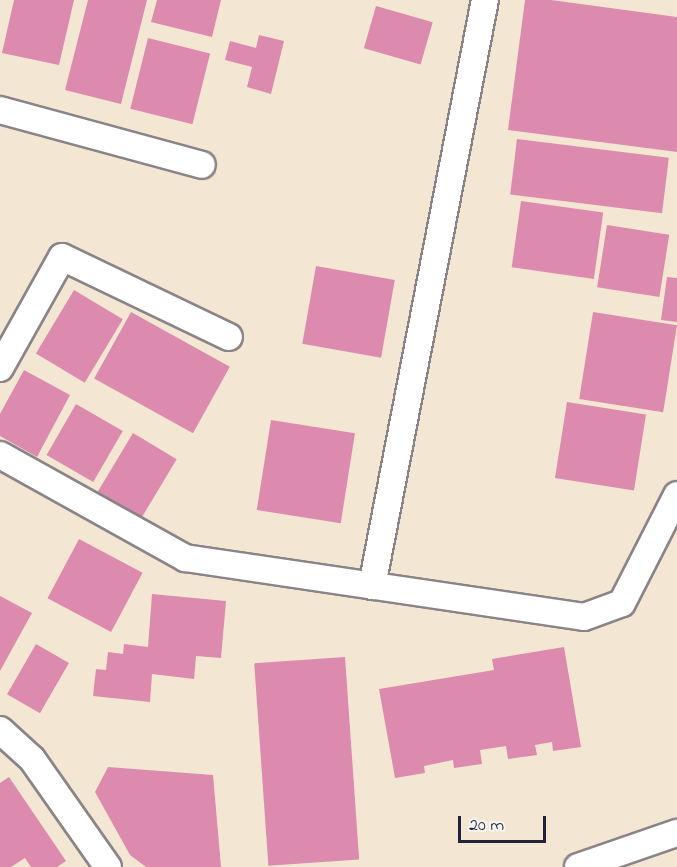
<!DOCTYPE html>
<style>
body{margin:0}
#map{position:relative;width:677px;height:867px;overflow:hidden;background:#f3e7d4;font-family:"Indie Flower",sans-serif}
div>[style]{position:absolute}
.building>*{inset:0;background:#dc8baf;transform-origin:0 0}
.roads{filter:drop-shadow(2px 0 #8a8488) drop-shadow(-2px 0 #8a8488) drop-shadow(0 2px #8a8488) drop-shadow(0 -2px #8a8488)}
.street>*{height:26px;margin:-13px;padding:0 13px;transform-origin:13px;border-radius:13px;background:#fff}
span{translate:-50% -50%;white-space:nowrap;text-align:center;line-height:1.15;-webkit-text-stroke:4.5px #f6f6f2;paint-order:stroke}
.scale{position:absolute;left:458px;top:816px;width:88px;height:27px;box-sizing:border-box;border:3px solid #22223b;border-top:0;padding-left:8px;font-size:18px;line-height:21px;white-space:nowrap;color:#22223b;-webkit-text-stroke:4px #f6f6f2;paint-order:stroke}
</style>
<div id="map">
<div class="building">
<div style="clip-path:polygon(14px 0,74px 0,59px 65px,2px 53px)"></div>
<div style="clip-path:polygon(88px 0,147px 0,121px 104px,65px 90px)"></div>
<div style="clip-path:polygon(157px 0,221px 0,212px 37px,151px 22px)"></div>
<div style="clip-path:polygon(525px 0,551px 0,677px 17px,677px 152px,508px 130px)"></div>
<div style="left:376px;top:6px;width:59px;height:44px;rotate:16deg"></div>
<div style="clip-path:polygon(259px 35px,284px 41px,271px 94px,247px 87px,252px 67px,225px 60px,230px 41px,256px 48px)"></div>
<div style="left:148px;top:38px;width:64px;height:73px;rotate:14deg"></div>
<div style="left:517px;top:139px;width:153px;height:56px;rotate:7deg"></div>
<div style="left:521px;top:201px;width:83px;height:67px;rotate:8deg"></div>
<div style="left:607px;top:225px;width:63px;height:63px;rotate:9deg"></div>
<div style="left:316px;top:266px;width:80px;height:79px;rotate:10deg"></div>
<div style="clip-path:polygon(667px 277px,677px 278px,677px 322px,661px 320px)"></div>
<div style="left:74px;top:290px;width:57px;height:74px;rotate:31deg"></div>
<div style="left:131px;top:312px;width:113px;height:76px;rotate:29deg"></div>
<div style="left:593px;top:312px;width:85px;height:88px;rotate:9deg"></div>
<div style="clip-path:polygon(24px 370px,70px 395px,37px 457px,0 436px,0 414px)"></div>
<div style="left:567px;top:402px;width:80px;height:77px;rotate:9deg"></div>
<div style="left:76px;top:404px;width:54px;height:59px;rotate:30deg"></div>
<div style="left:271px;top:420px;width:85px;height:91px;rotate:9deg"></div>
<div style="left:133px;top:433px;width:51px;height:69px;rotate:31deg"></div>
<div style="left:79px;top:539px;width:72px;height:67px;rotate:28deg"></div>
<div style="clip-path:polygon(152px 594px,226px 601px,221px 658px,196px 656px,194px 679px,152px 674px,150px 702px,93px 696px,96px 669px,106px 670px,108px 652px,123px 654px,124px 644px,148px 647px)"></div>
<div style="clip-path:polygon(0 596px,32px 613px,0 671px)"></div>
<div style="left:36px;top:644px;width:38px;height:58px;rotate:30deg"></div>
<div style="clip-path:polygon(564px 647px,581px 747px,553px 751px,552px 742px,535px 745px,537px 755px,508px 759px,506px 746px,480px 750px,482px 764px,454px 768px,453px 760px,424px 766px,425px 773px,395px 778px,379px 689px,494px 670px,492px 659px)"></div>
<div style="left:345px;top:657px;width:203px;height:91px;rotate:86deg"></div>
<div style="clip-path:polygon(108px 767px,213px 775px,221px 867px,146px 867px,130px 855px,95px 792px)"></div>
<div style="clip-path:polygon(9px 777px,66px 861px,57px 867px,31px 867px,25px 858px,11px 867px,0 867px,0 783px)"></div>
</div>
<div class="roads">
<div class="street">
<div style="left:0;top:110px;width:209px;rotate:15.2deg"></div>
<div style="left:0;top:368px;width:127px;rotate:-60.8deg"></div>
<div style="left:62px;top:257px;width:185px;rotate:25.6deg"></div>
<div style="left:0;top:455px;width:212px;rotate:29.1deg"></div>
<div style="left:185px;top:558px;width:403px;rotate:8.4deg"></div>
<div style="left:584px;top:617px;width:40px;rotate:-20.2deg"></div>
<div style="left:622px;top:603px;width:121px;rotate:-63deg"></div>
<div style="left:372px;top:586px;width:597px;rotate:-79.09deg"></div>
<div style="left:0;top:730px;width:43px;rotate:42.2deg"></div>
<div style="left:32px;top:759px;width:132px;rotate:54.9deg"></div>
<div style="left:578px;top:867px;width:105px;rotate:-19deg"></div>
</div>
</div>
<div class="scale">20 m</div>
</div>
